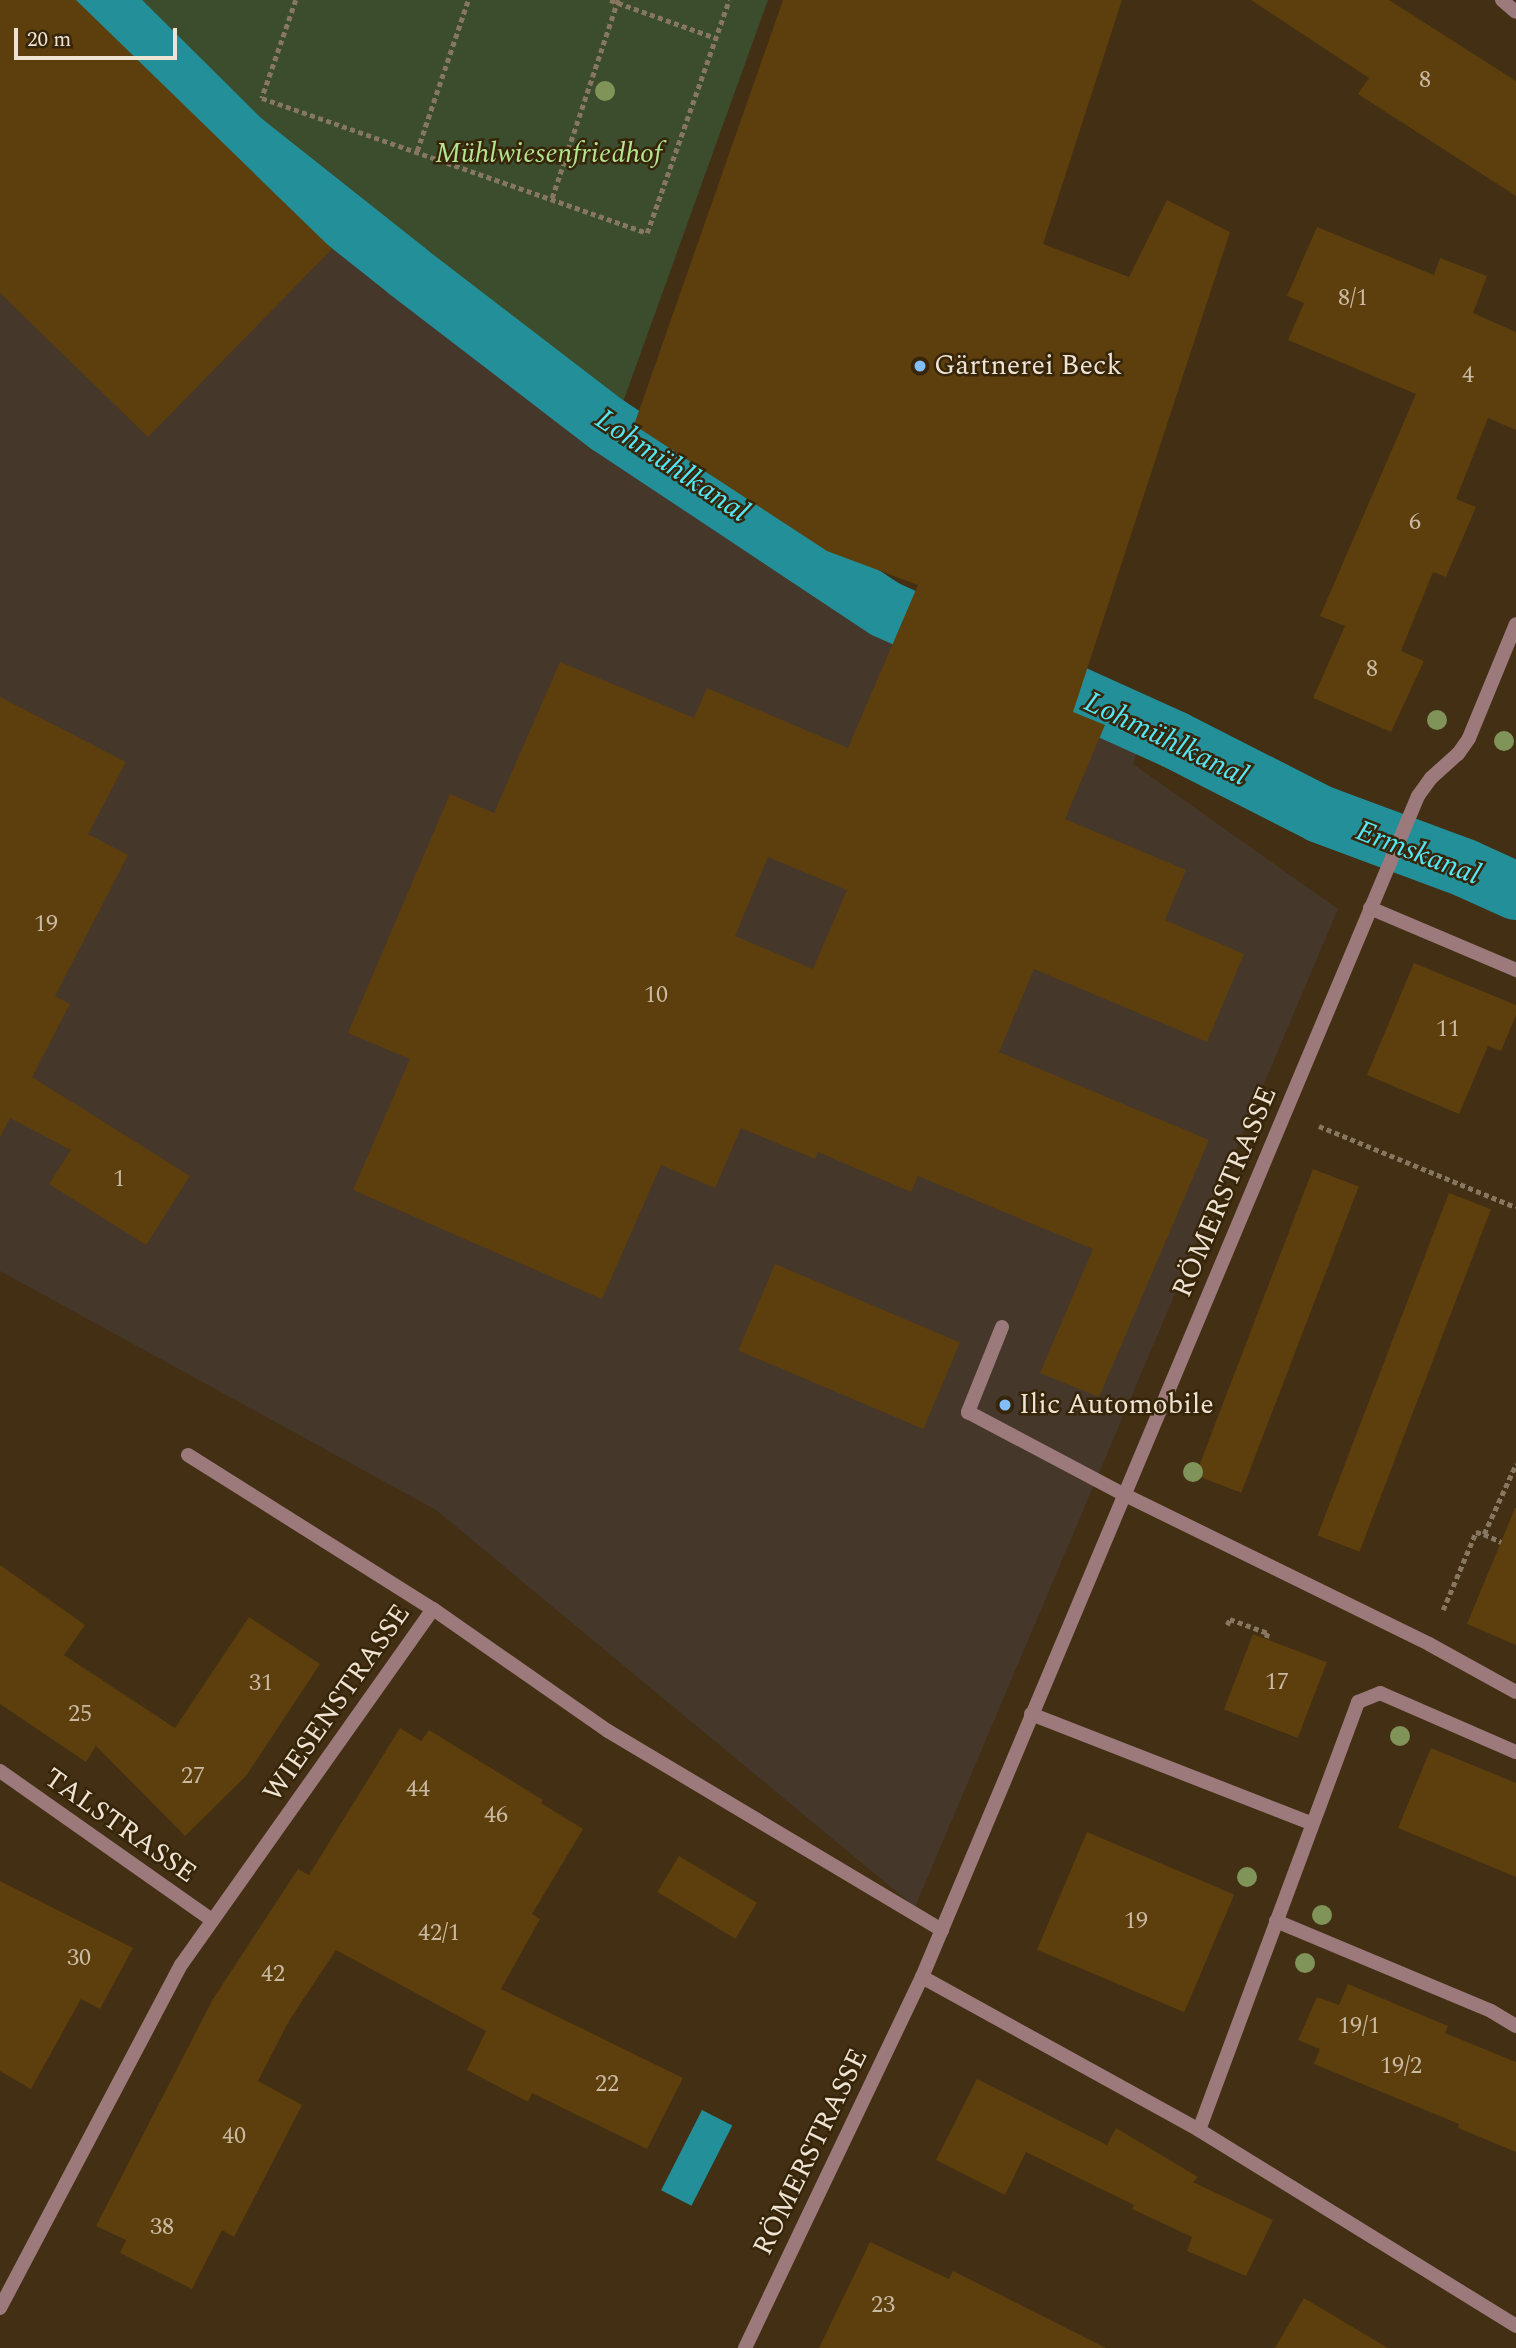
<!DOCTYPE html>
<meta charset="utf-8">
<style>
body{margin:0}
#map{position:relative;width:1516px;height:2348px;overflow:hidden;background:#422f14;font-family:Spectral,serif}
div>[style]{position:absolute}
.commercial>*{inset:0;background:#46372b}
.green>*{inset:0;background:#3b4d2d}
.water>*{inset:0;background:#228f99;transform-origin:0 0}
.canal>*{height:58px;margin:-29px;padding:0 29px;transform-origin:29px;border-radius:29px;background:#228f99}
.building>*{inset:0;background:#5d3e0d;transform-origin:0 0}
.path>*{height:4.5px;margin-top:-2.25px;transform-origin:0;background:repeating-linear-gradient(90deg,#877761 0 5px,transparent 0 8.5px)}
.lane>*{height:14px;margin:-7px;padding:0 7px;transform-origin:7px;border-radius:7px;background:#9c7a7c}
.street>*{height:14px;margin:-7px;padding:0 7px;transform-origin:7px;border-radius:7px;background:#9c7a7c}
.trees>*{width:20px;height:20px;margin:-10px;border-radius:50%;background:#809358}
.dots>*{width:19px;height:19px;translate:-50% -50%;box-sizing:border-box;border:4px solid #37250a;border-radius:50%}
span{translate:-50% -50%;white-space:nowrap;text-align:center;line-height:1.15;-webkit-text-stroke:5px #37250a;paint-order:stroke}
.number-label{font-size:24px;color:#cabaa2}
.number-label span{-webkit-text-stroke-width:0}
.park-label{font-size:28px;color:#b3e590;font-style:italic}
.poi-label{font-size:28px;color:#efe3d4}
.left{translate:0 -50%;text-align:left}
.street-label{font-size:28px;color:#efe3d4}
.water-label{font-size:30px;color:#54e6f5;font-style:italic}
.scale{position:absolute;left:14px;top:28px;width:163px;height:32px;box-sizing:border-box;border:4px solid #efe3d4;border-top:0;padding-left:9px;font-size:21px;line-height:24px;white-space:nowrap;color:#efe3d4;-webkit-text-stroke:5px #37250a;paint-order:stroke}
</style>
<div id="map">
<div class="commercial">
<div style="clip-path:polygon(0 0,93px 0,122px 34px,238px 148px,393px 288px,600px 437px,853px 606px,960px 650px,971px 624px,1109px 687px,1098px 715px,1142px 736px,1133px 764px,1338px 909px,915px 1907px,436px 1510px,0 1271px)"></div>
</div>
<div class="green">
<div style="clip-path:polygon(124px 0,768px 0,622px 405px,427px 256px,138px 17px)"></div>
</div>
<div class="water">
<div style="left:702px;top:2110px;width:34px;height:90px;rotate:27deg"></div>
</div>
<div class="canal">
<div style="left:101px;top:0;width:199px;rotate:44.8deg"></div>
<div style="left:242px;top:140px;width:211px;rotate:38.4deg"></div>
<div style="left:407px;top:271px;width:253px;rotate:37.5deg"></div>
<div style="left:608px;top:425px;width:333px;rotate:33.6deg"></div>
<div style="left:885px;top:609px;width:318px;rotate:24.3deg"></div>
<div style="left:1175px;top:740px;width:163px;rotate:27deg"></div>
<div style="left:1320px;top:814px;width:155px;rotate:20.4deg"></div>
<div style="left:1465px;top:868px;width:56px;rotate:24.3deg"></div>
</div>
<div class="building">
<div style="clip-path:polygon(0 0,76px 0,332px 249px,148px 437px,0 293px)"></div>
<div style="clip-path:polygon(evenodd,783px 0,1122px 0,1043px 244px,1129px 277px,1167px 200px,1230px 232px,1073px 712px,1105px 725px,1065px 819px,1186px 870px,1165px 920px,1244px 954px,1207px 1042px,1034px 969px,999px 1052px,1209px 1140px,1099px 1397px,1040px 1373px,1093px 1249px,918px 1176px,911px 1192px,818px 1152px,815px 1159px,741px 1128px,715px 1188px,661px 1165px,602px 1299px,353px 1190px,410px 1059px,348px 1033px,450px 794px,494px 813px,560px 662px,694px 718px,707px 688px,848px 748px,918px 585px,827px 551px,634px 425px,783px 0,768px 857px,847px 890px,813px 969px,735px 936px,768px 857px)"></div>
<div style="clip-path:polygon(1251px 0,1389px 0,1516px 81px,1516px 196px,1358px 94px,1369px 78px)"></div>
<div style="clip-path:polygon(1317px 227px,1434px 275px,1440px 258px,1487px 276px,1473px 313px,1516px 332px,1516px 430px,1488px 418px,1456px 499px,1476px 507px,1446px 577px,1433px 572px,1401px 651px,1424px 661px,1391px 732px,1313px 698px,1345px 626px,1320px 616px,1416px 394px,1288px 340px,1304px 303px,1287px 296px)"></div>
<div style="clip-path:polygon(0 697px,126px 762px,88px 834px,128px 855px,55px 996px,70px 1004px,32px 1077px,190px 1176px,146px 1245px,49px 1184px,71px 1150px,10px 1118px,0 1137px)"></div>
<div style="clip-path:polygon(1414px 963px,1516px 1005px,1516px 1015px,1501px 1051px,1488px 1046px,1459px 1114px,1367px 1075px)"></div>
<div style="left:1313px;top:1169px;width:49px;height:328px;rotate:21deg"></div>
<div style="left:1449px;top:1193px;width:45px;height:367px;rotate:21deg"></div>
<div style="left:775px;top:1264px;width:201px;height:94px;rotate:23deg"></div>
<div style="clip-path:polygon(1515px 1508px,1516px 1508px,1516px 1645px,1467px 1624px)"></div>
<div style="clip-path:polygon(0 1565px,85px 1625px,64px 1655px,175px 1728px,249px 1617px,320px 1664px,246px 1776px,185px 1836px,96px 1746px,86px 1762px,0 1704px)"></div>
<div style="left:1253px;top:1634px;width:79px;height:81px;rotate:21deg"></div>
<div style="clip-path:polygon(400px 1728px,421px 1741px,429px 1730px,543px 1800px,541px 1803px,583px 1829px,532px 1914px,540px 1919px,501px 1989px,683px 2078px,647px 2149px,532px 2093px,528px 2102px,467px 2070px,486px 2031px,336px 1950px,289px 2021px,258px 2081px,302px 2105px,234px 2237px,222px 2230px,192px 2289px,120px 2253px,126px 2240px,96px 2226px,213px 1999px,298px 1869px,309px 1875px)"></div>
<div style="clip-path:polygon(1431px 1748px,1516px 1783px,1516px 1877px,1398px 1828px)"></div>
<div style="left:1087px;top:1832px;width:160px;height:128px;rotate:23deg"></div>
<div style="left:679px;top:1856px;width:91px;height:42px;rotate:31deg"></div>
<div style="clip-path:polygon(0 1881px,133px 1948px,100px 2009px,81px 1999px,31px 2089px,0 2071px)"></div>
<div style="clip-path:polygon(1348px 1984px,1448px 2026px,1445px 2033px,1516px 2062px,1516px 2152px,1458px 2128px,1459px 2124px,1314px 2064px,1320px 2049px,1298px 2040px,1317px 1997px,1339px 2005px)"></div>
<div style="clip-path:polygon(977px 2079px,1107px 2145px,1116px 2128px,1198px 2177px,1193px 2182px,1273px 2220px,1246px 2276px,1187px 2251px,1192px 2237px,1132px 2209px,1134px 2205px,1026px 2152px,1005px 2195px,936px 2160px)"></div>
<div style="clip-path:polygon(870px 2242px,949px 2279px,953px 2271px,1106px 2348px,819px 2348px)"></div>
<div style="clip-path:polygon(1304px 2298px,1388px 2348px,1275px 2348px)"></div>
</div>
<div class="path">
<div style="left:296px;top:0;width:104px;rotate:109.1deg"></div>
<div style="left:262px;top:98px;width:408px;rotate:19.3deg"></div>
<div style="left:647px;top:233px;width:247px;rotate:-70.6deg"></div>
<div style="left:610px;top:0;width:113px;rotate:19.7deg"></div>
<div style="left:417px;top:151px;width:159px;rotate:-71.3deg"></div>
<div style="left:552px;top:198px;width:209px;rotate:-71.6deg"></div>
<div style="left:1319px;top:1126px;width:213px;rotate:22.4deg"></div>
<div style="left:1484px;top:1534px;width:19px;rotate:25deg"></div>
<div style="left:1443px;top:1610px;width:85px;rotate:-67.1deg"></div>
<div style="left:1476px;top:1532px;width:8px;rotate:14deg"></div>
<div style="left:1484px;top:1534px;width:77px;rotate:-65.4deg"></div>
<div style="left:1227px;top:1625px;width:7px;rotate:-63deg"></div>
<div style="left:1230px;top:1619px;width:40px;rotate:20.2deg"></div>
<div style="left:1268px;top:1633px;width:7px;rotate:106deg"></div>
</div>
<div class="lane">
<div style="left:1002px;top:1327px;width:92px;rotate:111.8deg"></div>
<div style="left:968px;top:1412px;width:175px;rotate:27.9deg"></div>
</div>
<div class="street">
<div style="left:1502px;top:0;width:18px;rotate:41deg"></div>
<div style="left:1370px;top:908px;width:159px;rotate:23deg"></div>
<div style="left:188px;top:1455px;width:289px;rotate:32.2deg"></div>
<div style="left:433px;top:1609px;width:213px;rotate:34.9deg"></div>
<div style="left:608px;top:1731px;width:389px;rotate:30.8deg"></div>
<div style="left:1123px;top:1494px;width:341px;rotate:26.1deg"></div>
<div style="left:1429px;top:1644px;width:99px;rotate:28.9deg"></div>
<div style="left:1031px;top:1714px;width:300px;rotate:21.3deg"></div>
<div style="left:0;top:1771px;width:259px;rotate:35.1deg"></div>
<div style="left:1276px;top:1921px;width:233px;rotate:22.7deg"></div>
<div style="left:1491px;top:2011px;width:29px;rotate:31deg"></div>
<div style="left:922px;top:1977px;width:316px;rotate:28.9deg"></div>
<div style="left:1199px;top:2130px;width:373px;rotate:31.7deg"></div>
<div style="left:1199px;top:2130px;width:457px;rotate:-69.6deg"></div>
<div style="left:1358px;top:1702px;width:24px;rotate:-22deg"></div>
<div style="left:1380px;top:1693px;width:148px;rotate:23.5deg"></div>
<div style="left:0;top:2308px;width:388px;rotate:-62.2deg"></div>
<div style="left:181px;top:1965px;width:436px;rotate:-54.7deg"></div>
<div style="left:745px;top:2348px;width:411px;rotate:-64.5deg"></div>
<div style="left:922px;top:1977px;width:1281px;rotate:-67.22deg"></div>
<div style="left:1418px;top:796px;width:22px;rotate:-54deg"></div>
<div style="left:1431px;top:778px;width:36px;rotate:-42deg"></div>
<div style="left:1458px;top:754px;width:19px;rotate:-55deg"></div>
<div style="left:1469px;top:738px;width:123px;rotate:-67.6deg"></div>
</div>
<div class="trees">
<div style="left:605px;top:91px"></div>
<div style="left:1437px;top:720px"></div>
<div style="left:1504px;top:741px"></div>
<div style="left:1193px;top:1472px"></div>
<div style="left:1400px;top:1736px"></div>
<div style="left:1247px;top:1877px"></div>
<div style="left:1322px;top:1915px"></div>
<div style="left:1305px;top:1963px"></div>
</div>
<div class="dots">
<div style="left:920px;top:366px;background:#82bcfa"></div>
<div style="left:1005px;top:1405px;background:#82bcfa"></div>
</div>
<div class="number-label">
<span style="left:1425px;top:81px">8</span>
<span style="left:1353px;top:299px">8/1</span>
<span style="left:1468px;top:376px">4</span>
<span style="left:1415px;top:523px">6</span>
<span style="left:1372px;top:670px">8</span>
<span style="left:46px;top:925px">19</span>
<span style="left:656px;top:996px">10</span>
<span style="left:1448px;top:1030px">11</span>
<span style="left:119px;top:1180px">1</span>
<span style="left:1277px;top:1683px">17</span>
<span style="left:261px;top:1684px">31</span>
<span style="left:80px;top:1715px">25</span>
<span style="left:193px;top:1777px">27</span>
<span style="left:418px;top:1790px">44</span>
<span style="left:496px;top:1816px">46</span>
<span style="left:1136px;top:1922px">19</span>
<span style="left:439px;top:1934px">42/1</span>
<span style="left:79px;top:1959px">30</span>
<span style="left:273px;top:1975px">42</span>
<span style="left:1359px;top:2027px">19/1</span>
<span style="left:1401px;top:2067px">19/2</span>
<span style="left:607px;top:2085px">22</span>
<span style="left:234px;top:2137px">40</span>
<span style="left:162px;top:2228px">38</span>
<span style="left:883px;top:2306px">23</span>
</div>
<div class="park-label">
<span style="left:549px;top:154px">Mühlwiesenfriedhof</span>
</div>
<div class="poi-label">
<span class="left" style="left:934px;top:366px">Gärtnerei Beck</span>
<span class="left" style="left:1019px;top:1405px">Ilic Automobile</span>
</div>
<div class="street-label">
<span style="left:1225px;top:1192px;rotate:-67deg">RÖMERSTRASSE</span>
<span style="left:337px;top:1703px;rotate:-55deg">WIESENSTRASSE</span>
<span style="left:120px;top:1826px;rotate:35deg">TALSTRASSE</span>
<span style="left:811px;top:2152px;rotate:-64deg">RÖMERSTRASSE</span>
</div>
<div class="water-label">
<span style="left:672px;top:466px;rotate:34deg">Lohmühlkanal</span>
<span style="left:1166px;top:739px;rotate:26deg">Lohmühlkanal</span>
<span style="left:1418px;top:853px;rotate:21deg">Ermskanal</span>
</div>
<div class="scale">20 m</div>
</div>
